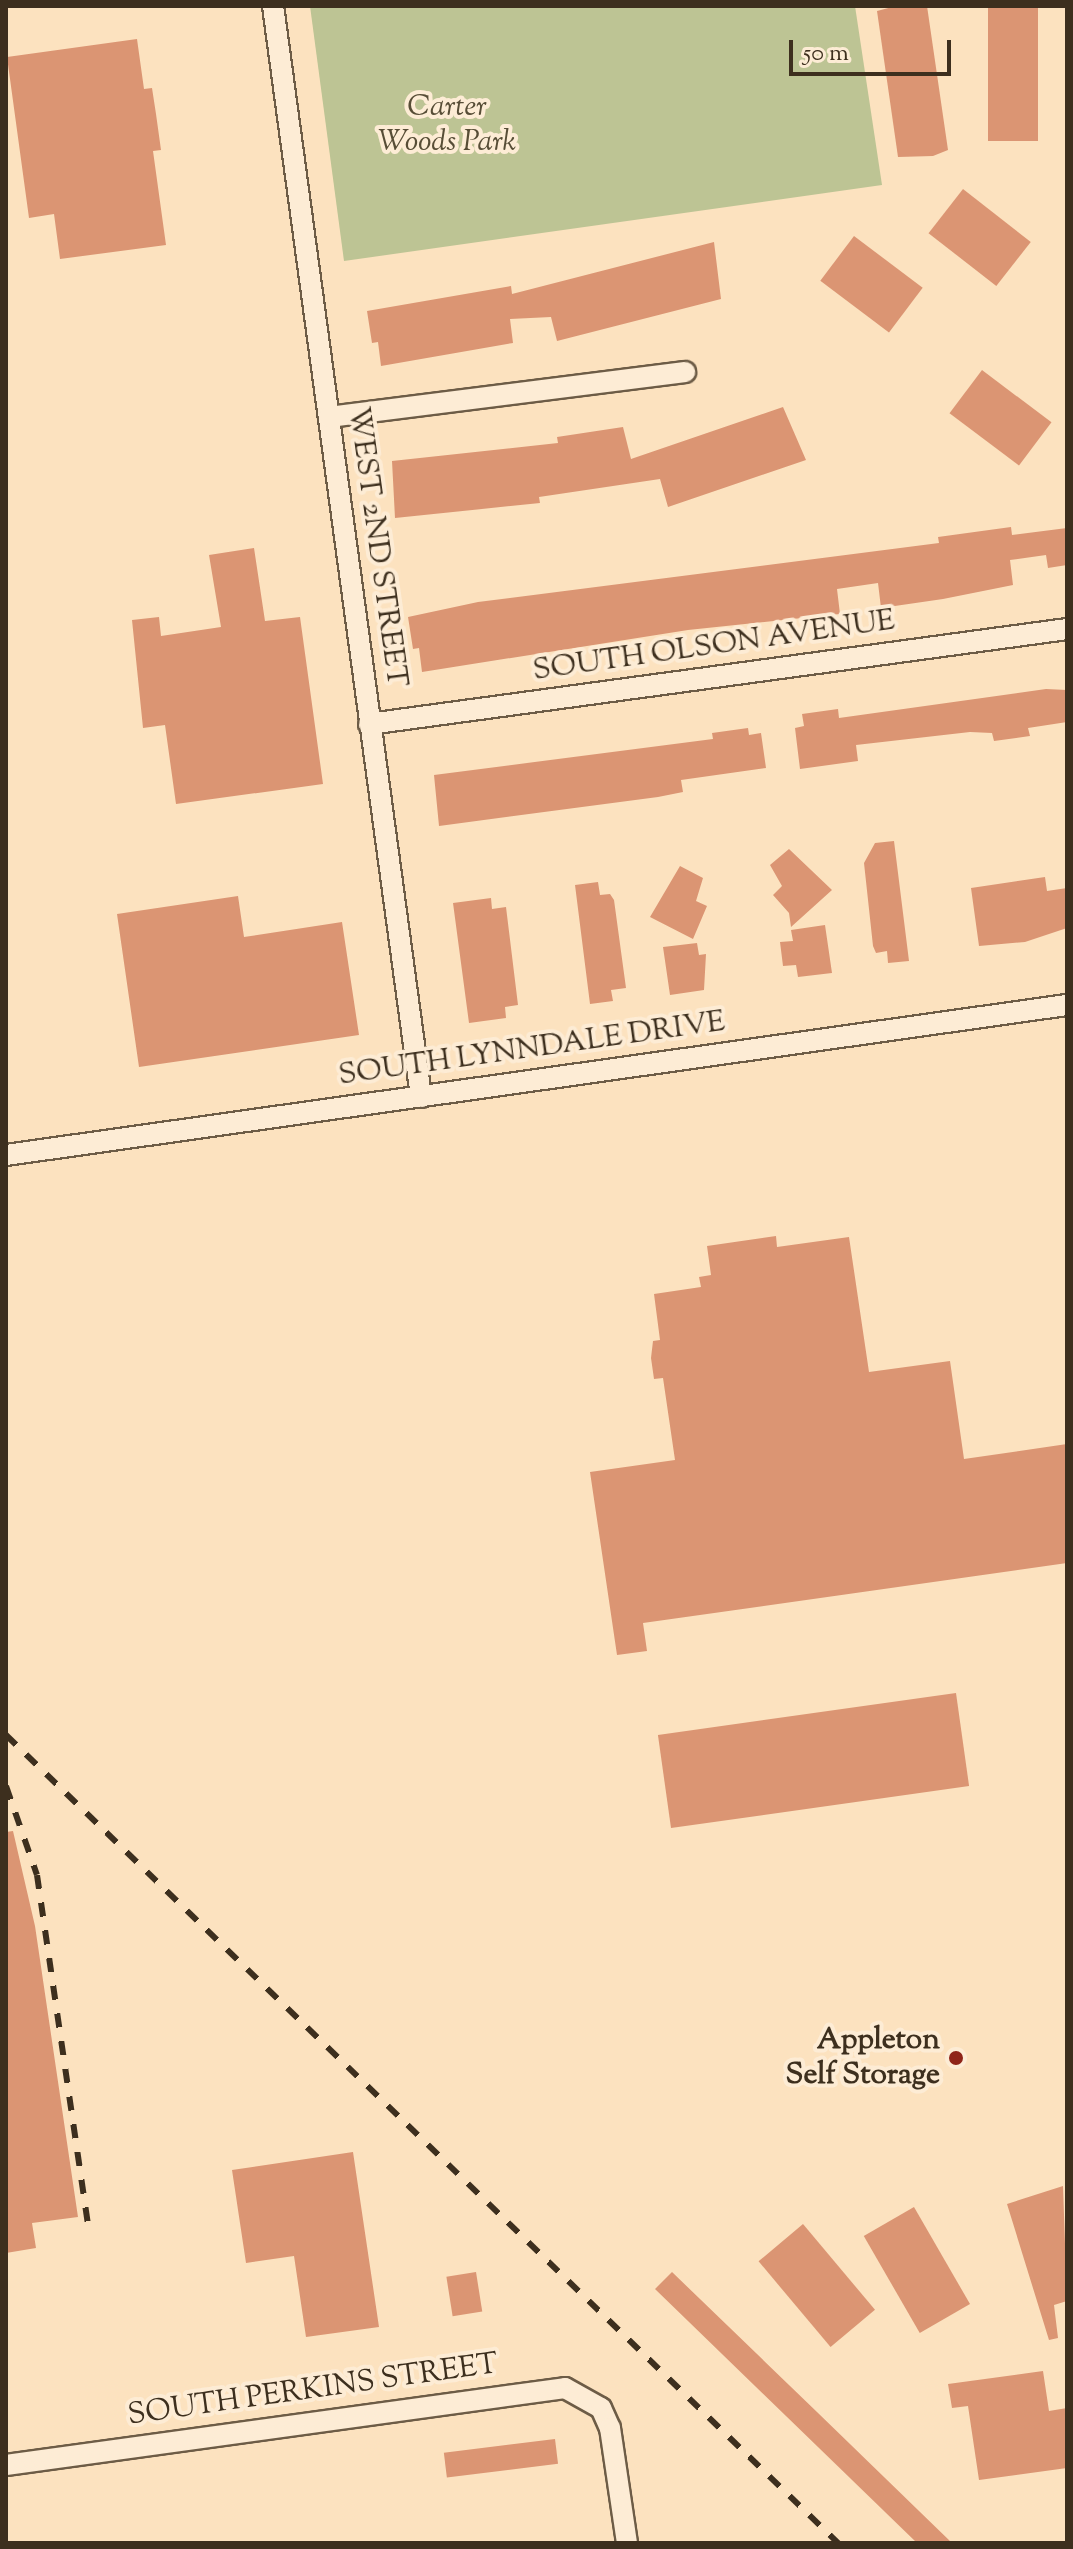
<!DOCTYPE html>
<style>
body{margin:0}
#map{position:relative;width:1073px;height:2549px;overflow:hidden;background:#fce2bf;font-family:"Sorts Mill Goudy",serif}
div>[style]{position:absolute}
.green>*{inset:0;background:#bdc494}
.building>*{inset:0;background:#db9573;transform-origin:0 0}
.roads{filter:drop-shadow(2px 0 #6d5c46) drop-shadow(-2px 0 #6d5c46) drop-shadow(0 2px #6d5c46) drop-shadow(0 -2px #6d5c46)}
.minor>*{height:20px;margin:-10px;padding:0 10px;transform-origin:10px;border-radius:10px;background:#fdecd5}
.rail>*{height:6px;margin-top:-3px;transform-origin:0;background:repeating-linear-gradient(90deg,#3d2f1e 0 14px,transparent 0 28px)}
.dots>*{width:22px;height:22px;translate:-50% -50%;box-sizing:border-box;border:4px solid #fdecd5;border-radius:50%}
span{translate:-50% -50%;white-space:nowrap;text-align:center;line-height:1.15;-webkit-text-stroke:8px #fdecd5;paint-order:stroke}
.park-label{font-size:30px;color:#574d36;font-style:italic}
.street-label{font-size:30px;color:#3d2f1e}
.poi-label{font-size:30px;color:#3d2f1e;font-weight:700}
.right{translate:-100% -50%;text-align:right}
.frame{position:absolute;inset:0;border:8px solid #3d2f1e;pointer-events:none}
.scale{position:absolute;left:789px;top:40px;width:162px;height:36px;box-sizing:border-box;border:4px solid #3d2f1e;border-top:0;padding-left:10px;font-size:24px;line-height:28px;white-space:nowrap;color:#3d2f1e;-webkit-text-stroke:6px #fdecd5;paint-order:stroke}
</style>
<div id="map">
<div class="green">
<div style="clip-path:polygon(310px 6px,855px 6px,882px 185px,344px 261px)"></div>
</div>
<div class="building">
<div style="clip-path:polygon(896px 6px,927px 6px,948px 150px,933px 156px,898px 157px,877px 11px)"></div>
<div style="left:988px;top:6px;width:50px;height:135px"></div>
<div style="clip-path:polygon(137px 39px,144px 89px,152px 88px,156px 114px,161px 150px,153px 151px,166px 245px,60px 259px,54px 214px,29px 218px,7px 57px)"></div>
<div style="left:963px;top:189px;width:86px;height:56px;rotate:38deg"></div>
<div style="left:854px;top:236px;width:86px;height:56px;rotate:37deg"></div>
<div style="clip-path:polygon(714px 242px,721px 299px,557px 341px,551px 317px,510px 319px,513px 343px,381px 366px,378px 342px,372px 343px,367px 311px,511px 286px,512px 294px)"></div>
<div style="left:982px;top:370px;width:87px;height:54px;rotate:37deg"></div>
<div style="clip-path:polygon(783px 407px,806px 460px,668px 507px,660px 479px,539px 497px,540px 503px,395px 518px,392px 461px,558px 443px,557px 437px,623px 427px,631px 459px)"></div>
<div style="clip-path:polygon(1011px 527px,1012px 535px,1067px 528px,1067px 565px,1048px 568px,1046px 555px,1010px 560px,1013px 585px,943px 599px,881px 608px,878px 583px,837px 589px,840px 614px,688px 630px,422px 672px,419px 648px,413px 649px,408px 617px,478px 602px,939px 543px,938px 537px)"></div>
<div style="clip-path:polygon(254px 548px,265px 621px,300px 617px,323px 784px,176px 804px,165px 725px,143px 728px,132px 620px,159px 617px,161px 636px,221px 627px,209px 555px)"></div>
<div style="clip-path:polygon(1046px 689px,1067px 690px,1067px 722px,1028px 728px,1030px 736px,994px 741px,992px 733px,970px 732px,856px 745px,858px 761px,800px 769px,795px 728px,804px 726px,802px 714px,838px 709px,839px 718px)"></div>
<div style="clip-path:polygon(748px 728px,749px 735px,761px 733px,766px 768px,681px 780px,683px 792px,658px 797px,439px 826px,434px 775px,713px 739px,712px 733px)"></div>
<div style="clip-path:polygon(894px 841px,909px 961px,888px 963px,887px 951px,876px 953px,873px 946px,864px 863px,875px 843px)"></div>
<div style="clip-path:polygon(789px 849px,832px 890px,791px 927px,789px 913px,773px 895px,782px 886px,770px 865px)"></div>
<div style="clip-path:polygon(680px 866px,703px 878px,696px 901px,707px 906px,693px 939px,650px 917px)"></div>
<div style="clip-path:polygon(1045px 877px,1047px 891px,1067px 888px,1067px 928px,1025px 942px,979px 946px,971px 888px)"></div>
<div style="clip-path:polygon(598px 882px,600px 895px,610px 894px,614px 900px,626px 988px,611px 990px,613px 1001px,590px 1004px,575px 885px)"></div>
<div style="clip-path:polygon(238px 896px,244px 937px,342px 922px,359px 1035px,139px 1067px,117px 914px)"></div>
<div style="clip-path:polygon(491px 898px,492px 909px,506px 907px,518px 1005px,505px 1007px,506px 1018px,469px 1023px,453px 903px)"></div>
<div style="clip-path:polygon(825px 925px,832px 973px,798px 977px,796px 965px,783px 966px,780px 942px,793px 941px,791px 930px)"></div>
<div style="clip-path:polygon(697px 943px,699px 955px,706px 954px,704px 990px,670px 995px,663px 947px)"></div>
<div style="clip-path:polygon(776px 1236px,777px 1247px,849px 1237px,869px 1372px,950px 1361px,964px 1459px,1067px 1444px,1067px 1563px,643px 1623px,647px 1651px,617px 1655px,590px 1472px,675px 1460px,663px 1378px,654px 1379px,651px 1358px,653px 1341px,660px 1340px,654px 1294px,701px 1287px,699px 1277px,711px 1275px,707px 1246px)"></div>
<div style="left:956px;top:1693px;width:94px;height:301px;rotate:82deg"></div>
<div style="clip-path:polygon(13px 1831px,35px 1926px,78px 2217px,32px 2223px,36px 2248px,6px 2253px,6px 1832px)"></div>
<div style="clip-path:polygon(353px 2152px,379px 2327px,306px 2337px,294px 2256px,246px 2263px,232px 2170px)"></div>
<div style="clip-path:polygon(1063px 2186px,1067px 2301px,1054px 2305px,1058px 2338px,1049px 2340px,1007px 2204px)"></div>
<div style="left:914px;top:2207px;width:112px;height:58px;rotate:60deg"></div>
<div style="left:803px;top:2224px;width:112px;height:58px;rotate:50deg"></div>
<div style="left:476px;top:2272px;width:40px;height:30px;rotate:81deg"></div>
<div style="clip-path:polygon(672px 2272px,817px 2412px,952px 2543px,917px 2543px,818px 2447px,655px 2289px)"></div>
<div style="clip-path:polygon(1043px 2371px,1049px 2411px,1067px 2408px,1067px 2468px,979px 2480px,968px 2406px,952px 2408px,948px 2384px)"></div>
<div style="left:555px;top:2439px;width:25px;height:112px;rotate:83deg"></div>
</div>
<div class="roads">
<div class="minor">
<div style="left:273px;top:6px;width:1101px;rotate:82.27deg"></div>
<div style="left:329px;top:417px;width:359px;rotate:-7.2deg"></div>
<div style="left:369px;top:724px;width:704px;rotate:-7.75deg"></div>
<div style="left:6px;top:1155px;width:1072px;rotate:-8.05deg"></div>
<div style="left:6px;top:2465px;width:564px;rotate:-7.84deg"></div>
<div style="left:565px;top:2388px;width:41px;rotate:29.1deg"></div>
<div style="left:601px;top:2408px;width:22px;rotate:66deg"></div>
<div style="left:610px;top:2428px;width:116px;rotate:81.6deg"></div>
</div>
</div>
<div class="rail">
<div style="left:6px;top:1735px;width:1160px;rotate:44.16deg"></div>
<div style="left:6px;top:1786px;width:94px;rotate:70.8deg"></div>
<div style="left:37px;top:1875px;width:359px;rotate:81.7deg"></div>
</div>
<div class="dots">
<div style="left:956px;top:2058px;background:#8f2418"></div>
</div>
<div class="park-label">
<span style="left:447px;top:125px">Carter<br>Woods Park</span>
</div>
<div class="street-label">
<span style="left:376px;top:547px;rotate:82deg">WEST 2ND STREET</span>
<span style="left:714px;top:647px;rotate:-8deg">SOUTH OLSON AVENUE</span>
<span style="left:532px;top:1050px;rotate:-8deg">SOUTH LYNNDALE DRIVE</span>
<span style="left:313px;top:2391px;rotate:-8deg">SOUTH PERKINS STREET</span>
</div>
<div class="poi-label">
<span class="right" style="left:940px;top:2058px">Appleton<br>Self Storage</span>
</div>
<div class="frame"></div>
<div class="scale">50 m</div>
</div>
